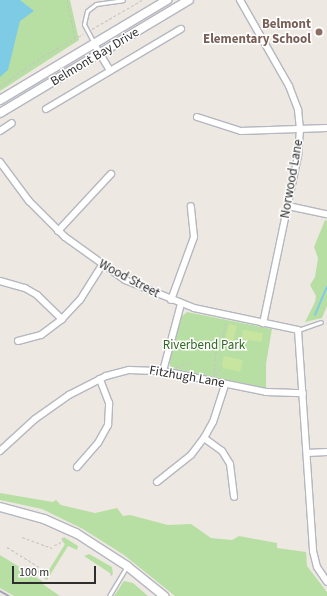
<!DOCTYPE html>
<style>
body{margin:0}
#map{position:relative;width:327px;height:596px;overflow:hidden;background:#eee8e2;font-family:"Source Sans 3",sans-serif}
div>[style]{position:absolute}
.green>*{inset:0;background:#b8dfa3}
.pitch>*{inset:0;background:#c8e5a0;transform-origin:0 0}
.water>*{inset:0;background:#7ecbe6}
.stream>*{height:1.5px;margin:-0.75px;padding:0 0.75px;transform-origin:0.75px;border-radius:0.75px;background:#7ecbe6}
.path>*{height:1px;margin-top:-0.5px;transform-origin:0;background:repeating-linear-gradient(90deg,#c4c4c4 0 3px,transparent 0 5px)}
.roads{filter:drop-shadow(1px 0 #b5b7c0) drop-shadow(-1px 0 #b5b7c0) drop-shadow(0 1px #b5b7c0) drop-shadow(0 -1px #b5b7c0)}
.lane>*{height:3px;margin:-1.5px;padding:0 1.5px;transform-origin:1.5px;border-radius:1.5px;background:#fff}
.street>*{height:6px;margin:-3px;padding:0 3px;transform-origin:3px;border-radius:3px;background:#fff}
.secondary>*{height:8px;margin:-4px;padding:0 4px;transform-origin:4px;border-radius:4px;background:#fff}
.rail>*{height:1.5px;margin:-0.75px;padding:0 0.75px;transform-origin:0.75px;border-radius:0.75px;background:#a4a7b6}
.dots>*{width:11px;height:11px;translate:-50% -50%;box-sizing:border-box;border:2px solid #fff;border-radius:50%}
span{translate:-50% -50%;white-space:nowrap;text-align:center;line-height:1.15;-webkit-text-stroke:3px #fff;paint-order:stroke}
.education-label{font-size:13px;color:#785e54;font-weight:700}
.right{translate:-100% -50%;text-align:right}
.street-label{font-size:13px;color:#2e2e2e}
.park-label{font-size:13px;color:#306721}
.scale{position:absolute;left:12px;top:566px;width:84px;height:18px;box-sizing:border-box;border:2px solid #2e2e2e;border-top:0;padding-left:5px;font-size:12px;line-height:14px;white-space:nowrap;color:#2e2e2e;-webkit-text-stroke:3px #fff;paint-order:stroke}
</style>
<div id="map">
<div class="green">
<div style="clip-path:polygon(0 0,70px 0,79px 40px,0 91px)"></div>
<div style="clip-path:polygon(325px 220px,327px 221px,327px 306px,322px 318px,305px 322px,315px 302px,316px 296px,310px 285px,315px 277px,318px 258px,314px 247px)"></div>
<div style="clip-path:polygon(187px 312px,272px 329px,266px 364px,266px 388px,171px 368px,168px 360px,180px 318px)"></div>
<div style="clip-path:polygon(0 493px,53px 502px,56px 500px,61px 505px,95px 513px,117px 508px,123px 516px,130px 515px,168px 525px,191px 524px,211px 538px,232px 540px,239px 536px,277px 543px,277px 548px,306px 552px,307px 566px,327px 592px,327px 596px,175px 596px,124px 555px,83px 529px,42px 509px,0 500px)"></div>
<div style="clip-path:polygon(64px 537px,78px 546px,77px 550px,68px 546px,47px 580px,44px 578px,65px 544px,62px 541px)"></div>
<div style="clip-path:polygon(89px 554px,112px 567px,113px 575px,84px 556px)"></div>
<div style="clip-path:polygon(0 555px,42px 581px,44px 585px,60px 596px,14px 596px,0 588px)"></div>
<div style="clip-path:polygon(124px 581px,133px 583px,148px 596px,114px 596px)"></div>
</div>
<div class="pitch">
<div style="left:229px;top:324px;width:8px;height:18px;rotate:14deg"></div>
<div style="left:243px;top:330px;width:20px;height:9px;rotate:9deg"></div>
<div style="left:224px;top:356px;width:19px;height:12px;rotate:12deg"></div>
</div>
<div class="water">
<div style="clip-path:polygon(0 0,20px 0,34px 11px,20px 21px,8px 70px,0 77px)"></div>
</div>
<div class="stream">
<div style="left:315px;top:315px;width:30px;rotate:-67deg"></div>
</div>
<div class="path">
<div style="left:67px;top:0;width:39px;rotate:78deg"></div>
<div style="left:92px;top:29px;width:58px;rotate:-30.1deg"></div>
<div style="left:0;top:86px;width:52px;rotate:-34.9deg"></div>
<div style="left:43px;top:56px;width:46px;rotate:-28.8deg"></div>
<div style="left:176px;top:367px;width:16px;rotate:-18deg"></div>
<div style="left:214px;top:375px;width:21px;rotate:-87deg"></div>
<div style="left:215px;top:354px;width:15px;rotate:-62deg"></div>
<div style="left:222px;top:341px;width:20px;rotate:-79deg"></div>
<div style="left:215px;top:375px;width:11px;rotate:-49deg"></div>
<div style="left:22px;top:537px;width:32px;rotate:20deg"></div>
<div style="left:54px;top:545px;width:5px;rotate:-11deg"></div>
<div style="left:59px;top:544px;width:9px;rotate:-58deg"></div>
<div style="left:7px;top:547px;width:40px;rotate:32deg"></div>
<div style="left:110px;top:573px;width:4px;rotate:45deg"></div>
<div style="left:35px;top:577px;width:8px;rotate:-60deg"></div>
</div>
<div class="roads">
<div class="lane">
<div style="left:94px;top:43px;width:21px;rotate:-118deg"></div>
<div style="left:84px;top:24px;width:13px;rotate:-77deg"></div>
<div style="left:87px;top:11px;width:11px;rotate:-38deg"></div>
<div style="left:96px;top:4px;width:27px;rotate:-8deg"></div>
<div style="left:298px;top:330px;width:24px;rotate:-19deg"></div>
<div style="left:109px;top:596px;width:35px;rotate:-59deg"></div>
</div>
<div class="street">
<div style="left:240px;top:0;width:99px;rotate:60.3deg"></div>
<div style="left:289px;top:86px;width:26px;rotate:69deg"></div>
<div style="left:298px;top:110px;width:19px;rotate:84deg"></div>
<div style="left:300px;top:129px;width:27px;rotate:94deg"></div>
<div style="left:298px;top:156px;width:171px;rotate:101.8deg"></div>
<div style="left:94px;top:44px;width:31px;rotate:59deg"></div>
<div style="left:46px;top:109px;width:157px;rotate:-30.7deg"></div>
<div style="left:197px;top:117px;width:46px;rotate:17.7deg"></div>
<div style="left:241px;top:131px;width:86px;rotate:-2deg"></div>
<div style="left:0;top:131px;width:14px;rotate:-34deg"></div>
<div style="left:0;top:162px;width:49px;rotate:53.4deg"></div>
<div style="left:29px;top:201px;width:51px;rotate:45deg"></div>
<div style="left:65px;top:237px;width:74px;rotate:35.6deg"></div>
<div style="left:125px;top:280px;width:74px;rotate:22.1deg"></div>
<div style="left:194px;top:308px;width:106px;rotate:11.9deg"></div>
<div style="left:298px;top:330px;width:222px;rotate:86.1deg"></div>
<div style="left:313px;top:551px;width:16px;rotate:76deg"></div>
<div style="left:317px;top:567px;width:18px;rotate:56deg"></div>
<div style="left:288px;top:206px;width:40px;rotate:12deg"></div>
<div style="left:58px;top:231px;width:78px;rotate:-47.1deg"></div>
<div style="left:0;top:281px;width:26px;rotate:16deg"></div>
<div style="left:25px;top:288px;width:14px;rotate:30deg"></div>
<div style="left:37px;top:295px;width:35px;rotate:44deg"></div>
<div style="left:171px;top:300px;width:67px;rotate:-69.9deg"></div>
<div style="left:194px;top:237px;width:31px;rotate:-96deg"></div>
<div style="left:18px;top:341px;width:24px;rotate:-15deg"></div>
<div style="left:41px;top:335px;width:26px;rotate:-37deg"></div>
<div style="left:62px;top:319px;width:26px;rotate:-47deg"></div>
<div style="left:80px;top:300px;width:41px;rotate:-57.8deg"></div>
<div style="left:163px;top:371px;width:69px;rotate:-75deg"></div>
<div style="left:204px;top:438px;width:22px;rotate:36deg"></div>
<div style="left:222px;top:451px;width:15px;rotate:58deg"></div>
<div style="left:230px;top:464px;width:33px;rotate:83deg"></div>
<div style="left:0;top:451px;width:47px;rotate:-42.4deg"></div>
<div style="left:35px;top:419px;width:42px;rotate:-35.2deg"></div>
<div style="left:69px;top:395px;width:42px;rotate:-27.2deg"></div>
<div style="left:106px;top:376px;width:24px;rotate:-15deg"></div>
<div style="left:129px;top:370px;width:34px;rotate:2deg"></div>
<div style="left:163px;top:371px;width:105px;rotate:11.5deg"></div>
<div style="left:266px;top:392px;width:37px;rotate:2deg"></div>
<div style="left:307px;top:453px;width:20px;rotate:-3deg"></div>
<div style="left:77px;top:467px;width:32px;rotate:-49deg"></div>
<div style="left:98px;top:443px;width:21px;rotate:-61deg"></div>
<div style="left:108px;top:425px;width:22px;rotate:-87deg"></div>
<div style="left:109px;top:403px;width:26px;rotate:-111deg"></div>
<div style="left:157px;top:482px;width:43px;rotate:-38.5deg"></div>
<div style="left:191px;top:455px;width:21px;rotate:-53deg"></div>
<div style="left:204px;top:438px;width:18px;rotate:-61deg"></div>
<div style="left:213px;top:422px;width:40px;rotate:-72deg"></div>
</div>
<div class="secondary">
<div style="left:0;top:100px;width:195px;rotate:-30.9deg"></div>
<div style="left:0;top:113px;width:220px;rotate:-30.9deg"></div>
<div style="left:0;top:507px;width:46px;rotate:15.3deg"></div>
<div style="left:44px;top:519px;width:35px;rotate:24deg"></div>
<div style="left:76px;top:533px;width:61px;rotate:32.9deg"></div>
<div style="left:127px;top:566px;width:48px;rotate:39deg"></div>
</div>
</div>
<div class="rail">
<div style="left:0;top:591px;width:10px;rotate:29deg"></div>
</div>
<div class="dots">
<div style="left:319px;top:32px;background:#8d6e63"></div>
</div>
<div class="education-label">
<span class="right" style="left:311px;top:32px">Belmont<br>Elementary School</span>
</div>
<div class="street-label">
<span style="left:95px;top:57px;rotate:-31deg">Belmont Bay Drive</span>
<span style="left:292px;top:179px;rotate:-80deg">Norwood Lane</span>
<span style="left:129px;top:279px;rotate:28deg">Wood Street</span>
<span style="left:187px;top:377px;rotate:10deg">Fitzhugh Lane</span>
</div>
<div class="park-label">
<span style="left:204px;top:345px">Riverbend Park</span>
</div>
<div class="scale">100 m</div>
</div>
